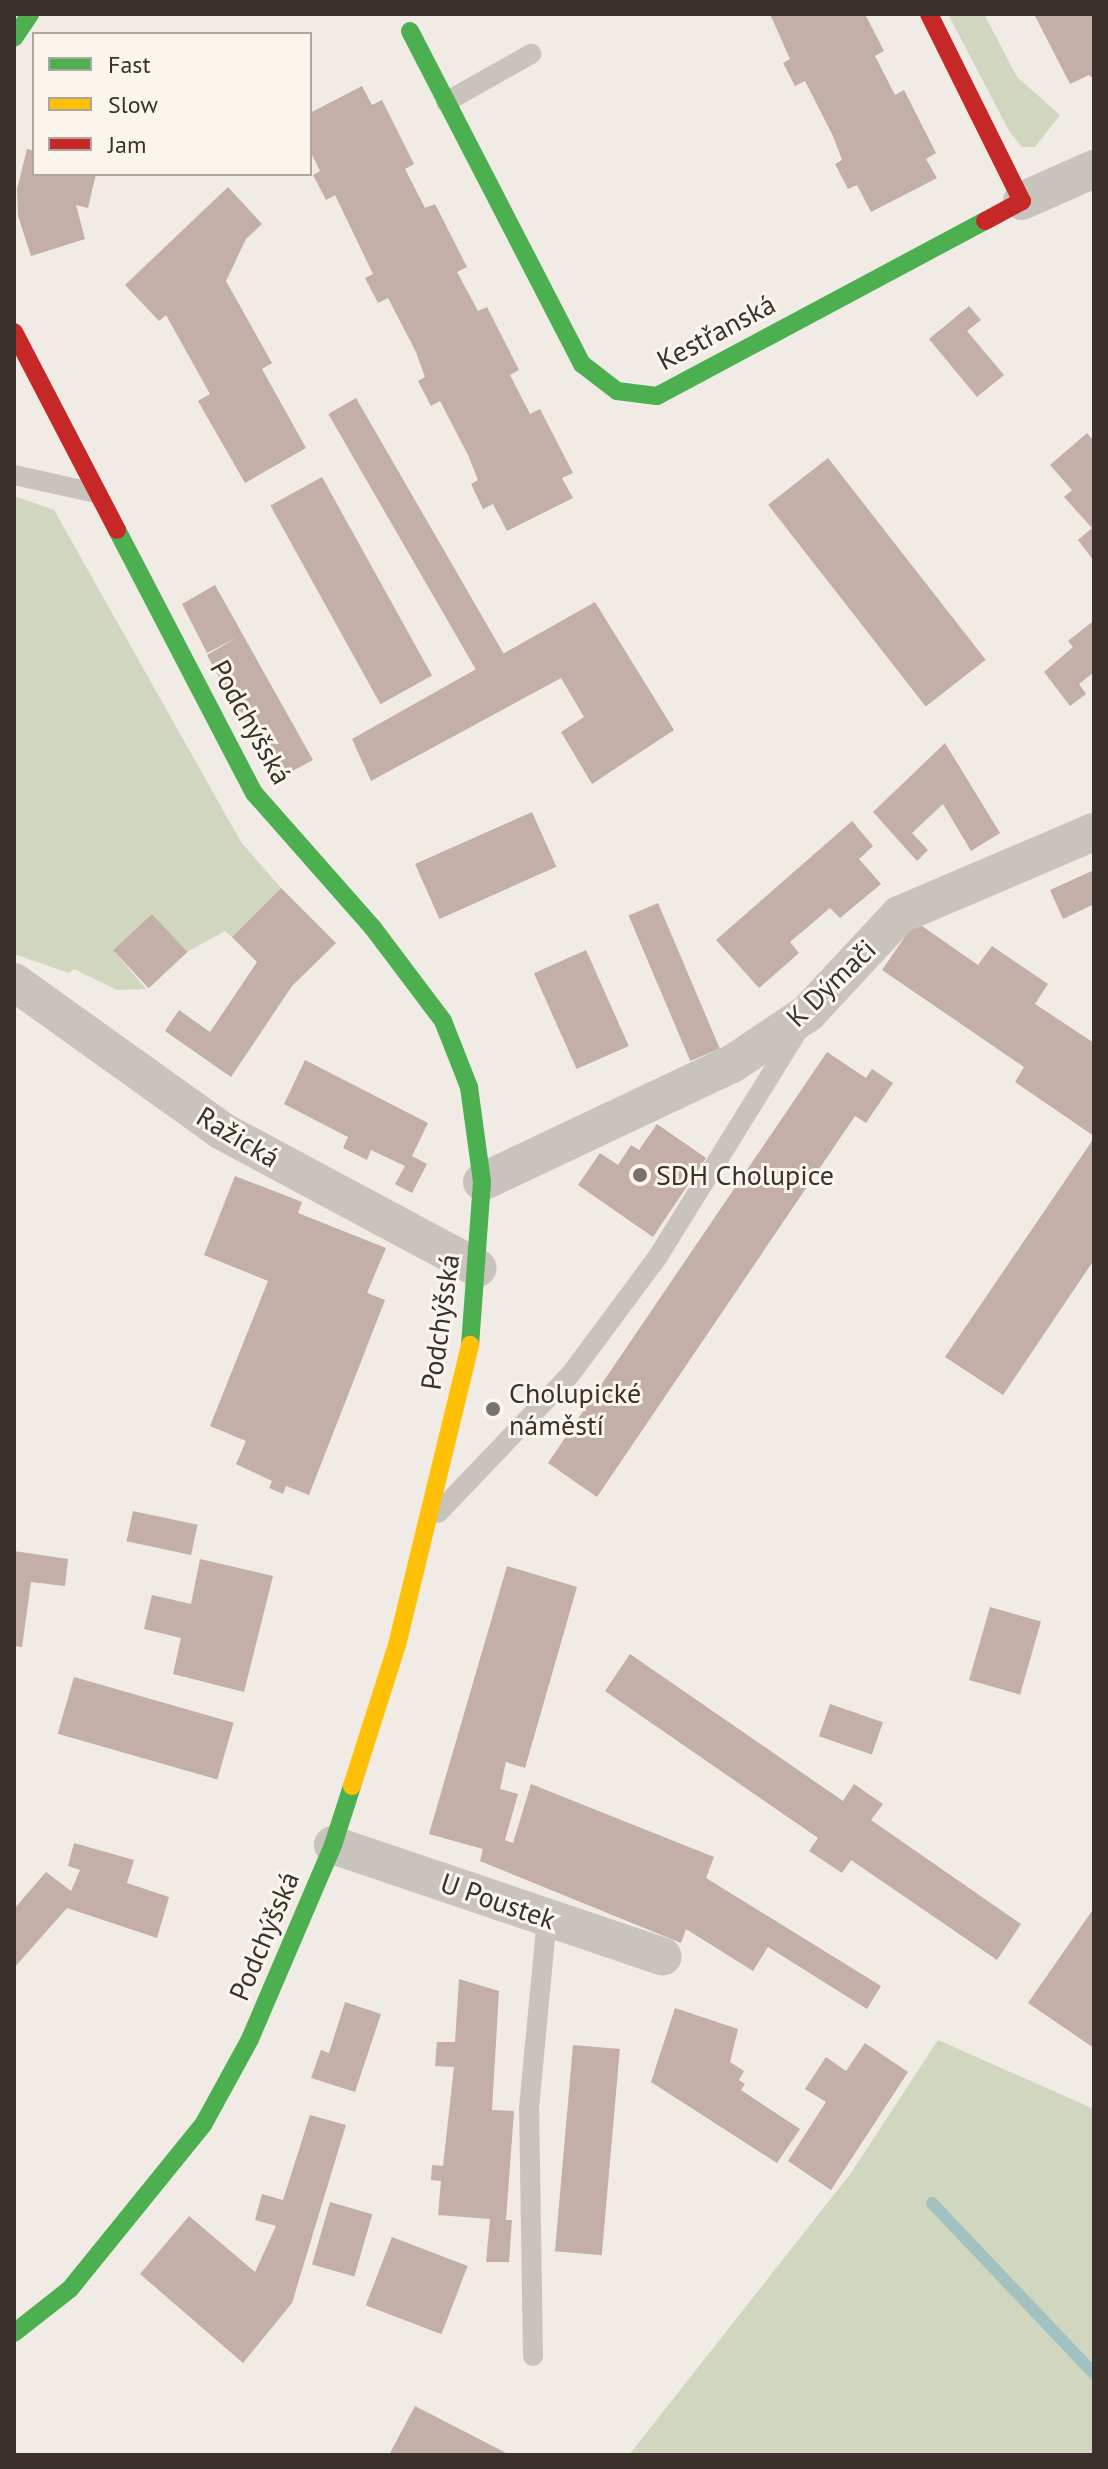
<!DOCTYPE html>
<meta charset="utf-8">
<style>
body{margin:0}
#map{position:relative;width:1108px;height:2469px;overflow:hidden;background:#f0ebe5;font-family:"PT Sans",sans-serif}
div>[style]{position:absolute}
.green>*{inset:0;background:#d1d6bf}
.stream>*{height:12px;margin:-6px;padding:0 6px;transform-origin:6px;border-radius:6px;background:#a1c2c1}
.building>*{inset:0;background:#c3afa7;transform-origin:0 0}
.lane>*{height:20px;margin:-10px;padding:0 10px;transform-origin:10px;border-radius:10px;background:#c9c3be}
.street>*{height:38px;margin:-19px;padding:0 19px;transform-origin:19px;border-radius:19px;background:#c9c3be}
.fast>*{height:18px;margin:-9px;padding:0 9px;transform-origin:9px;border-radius:9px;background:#4caf50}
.slow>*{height:18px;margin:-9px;padding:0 9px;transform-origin:9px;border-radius:9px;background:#ffc107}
.jam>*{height:18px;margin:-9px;padding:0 9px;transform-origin:9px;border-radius:9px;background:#c62828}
.dots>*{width:22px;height:22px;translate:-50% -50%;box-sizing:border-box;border:4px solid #fbf5ee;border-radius:50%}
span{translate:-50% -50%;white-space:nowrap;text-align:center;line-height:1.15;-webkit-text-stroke:6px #fbf5ee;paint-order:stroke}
.street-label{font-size:28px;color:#3b302b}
.poi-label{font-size:28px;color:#3b302b}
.left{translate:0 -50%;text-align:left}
.frame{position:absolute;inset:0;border:16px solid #3b302b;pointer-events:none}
.legend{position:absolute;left:32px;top:32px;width:280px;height:144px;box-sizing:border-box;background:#fbf5ee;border:2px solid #aea6a0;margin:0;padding:10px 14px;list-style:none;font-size:24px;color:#3b302b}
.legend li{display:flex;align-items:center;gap:16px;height:40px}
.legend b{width:40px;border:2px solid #aea6a0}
</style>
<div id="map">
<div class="green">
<div style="clip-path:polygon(948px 14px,984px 14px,1017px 77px,1060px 115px,1035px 147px,1022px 147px,1009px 131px)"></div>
<div style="clip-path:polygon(14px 496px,54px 510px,241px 842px,281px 888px,232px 937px,225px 931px,187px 952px,152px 914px,114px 951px,146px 989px,117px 990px,74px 969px,69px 973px,14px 954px)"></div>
<div style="clip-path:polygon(938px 2040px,1094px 2109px,1094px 2455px,629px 2455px,851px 2173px)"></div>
</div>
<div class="stream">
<div style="left:932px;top:2203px;width:236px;rotate:46.5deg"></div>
</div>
<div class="building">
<div style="clip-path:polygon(770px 14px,865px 14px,884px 51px,875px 56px,895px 95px,904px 90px,936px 153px,926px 159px,937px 178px,871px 212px,857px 185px,848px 189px,835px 164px,842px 160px,833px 136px,805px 81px,795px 86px,783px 63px,790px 59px)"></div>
<div style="clip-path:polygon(1034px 14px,1092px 14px,1094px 79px,1089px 75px,1070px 84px)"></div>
<div style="clip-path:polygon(362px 86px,372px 105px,382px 100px,414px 164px,405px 169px,425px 208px,435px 204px,467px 267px,457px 272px,478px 311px,487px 307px,519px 370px,510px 375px,530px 414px,540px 409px,573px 473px,562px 478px,573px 498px,507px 531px,493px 504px,483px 509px,471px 484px,478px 480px,468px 455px,440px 401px,431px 406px,418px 381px,425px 377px,416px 352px,388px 298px,378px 303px,365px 278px,373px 274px,335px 195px,326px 200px,313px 175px,320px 171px,310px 151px,310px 113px)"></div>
<div style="clip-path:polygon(27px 149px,34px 151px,34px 174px,96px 174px,88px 208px,76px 205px,85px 239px,31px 256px,18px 216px,17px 189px)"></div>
<div style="clip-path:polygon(228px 187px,262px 224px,246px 239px,226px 281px,272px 363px,262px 369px,306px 448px,245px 483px,198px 401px,210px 394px,166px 315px,159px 321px,125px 285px)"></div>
<div style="clip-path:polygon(969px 306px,981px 320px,967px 331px,1004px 375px,977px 397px,929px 339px)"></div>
<div style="left:356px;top:398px;width:296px;height:32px;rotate:60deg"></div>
<div style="clip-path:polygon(1087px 433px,1094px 441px,1094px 561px,1078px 540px,1092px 528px,1064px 497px,1072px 490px,1050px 465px)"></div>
<div style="left:828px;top:458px;width:256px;height:76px;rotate:52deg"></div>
<div style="left:322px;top:477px;width:227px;height:59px;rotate:61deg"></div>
<div style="clip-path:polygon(215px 585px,313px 760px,276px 780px,207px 655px,238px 637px,207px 653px,182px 604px)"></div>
<div style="clip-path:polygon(595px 602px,674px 730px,592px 784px,561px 732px,584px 717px,561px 678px,371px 781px,352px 739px)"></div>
<div style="clip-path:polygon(1092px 622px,1094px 672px,1079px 684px,1086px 694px,1070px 706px,1044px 672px,1073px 647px,1068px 641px)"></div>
<div style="clip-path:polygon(945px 743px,1000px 833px,971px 851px,943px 804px,912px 833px,928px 850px,917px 861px,873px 812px)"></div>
<div style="left:532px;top:812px;width:60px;height:128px;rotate:66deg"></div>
<div style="clip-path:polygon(852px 821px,873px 846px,859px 859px,881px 884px,840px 918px,830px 908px,790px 942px,799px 953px,759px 988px,716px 940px)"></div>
<div style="clip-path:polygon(1094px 870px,1094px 904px,1063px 919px,1050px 890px)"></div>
<div style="clip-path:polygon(281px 888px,336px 943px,292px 986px,231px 1077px,165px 1031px,179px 1010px,210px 1032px,257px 962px,232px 937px)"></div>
<div style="left:658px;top:903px;width:158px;height:32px;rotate:67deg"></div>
<div style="left:152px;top:914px;width:52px;height:53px;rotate:47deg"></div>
<div style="clip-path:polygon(922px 926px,978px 965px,992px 946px,1048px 984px,1035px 1004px,1094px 1043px,1094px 1136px,1015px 1082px,1024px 1067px,882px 970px,911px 928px)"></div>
<div style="left:586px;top:950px;width:105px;height:57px;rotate:66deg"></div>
<div style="clip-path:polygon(827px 1052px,866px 1078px,872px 1069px,893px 1083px,866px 1123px,855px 1116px,597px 1497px,548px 1463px)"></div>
<div style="clip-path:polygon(305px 1060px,428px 1123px,412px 1156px,427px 1164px,412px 1193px,395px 1184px,405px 1166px,371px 1150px,367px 1160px,343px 1148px,348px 1137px,284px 1104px)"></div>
<div style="clip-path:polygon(657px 1124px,706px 1158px,653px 1237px,578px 1185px,600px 1153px,618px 1165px,631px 1145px,639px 1150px)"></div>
<div style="clip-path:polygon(1094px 1138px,1094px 1260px,1003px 1395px,945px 1357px)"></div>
<div style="clip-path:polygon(235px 1176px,302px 1202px,298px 1213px,386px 1248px,367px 1293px,385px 1300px,309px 1495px,286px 1486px,283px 1494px,269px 1488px,272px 1481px,236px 1464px,246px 1441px,210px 1426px,268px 1281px,204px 1255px)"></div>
<div style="left:133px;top:1511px;width:66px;height:31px;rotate:12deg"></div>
<div style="clip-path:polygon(14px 1551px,68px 1559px,65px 1586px,31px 1582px,22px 1647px,14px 1646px)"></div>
<div style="clip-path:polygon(200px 1559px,273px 1576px,244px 1692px,173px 1674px,181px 1638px,144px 1629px,152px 1595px,191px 1604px)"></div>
<div style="clip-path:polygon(507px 1566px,577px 1587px,525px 1768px,506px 1762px,500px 1789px,518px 1794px,505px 1840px,513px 1843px,531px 1784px,714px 1857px,706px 1878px,881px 1986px,867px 2009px,768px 1947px,753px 1971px,686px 1929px,681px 1943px,480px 1861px,483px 1849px,429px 1834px)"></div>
<div style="left:990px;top:1607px;width:53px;height:76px;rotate:16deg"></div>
<div style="clip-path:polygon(630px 1654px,843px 1801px,854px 1784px,883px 1804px,871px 1820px,1021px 1924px,997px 1960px,851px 1860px,842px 1873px,809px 1851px,818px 1838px,605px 1691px)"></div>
<div style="left:74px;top:1677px;width:166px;height:59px;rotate:16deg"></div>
<div style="left:830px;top:1704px;width:56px;height:34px;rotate:19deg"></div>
<div style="clip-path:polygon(74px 1843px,134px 1860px,127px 1883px,169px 1897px,157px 1938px,67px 1908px,14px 1968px,14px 1909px,46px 1872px,71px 1891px,80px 1870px,68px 1866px)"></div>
<div style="clip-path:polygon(1094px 1908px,1094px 2048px,1028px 2003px)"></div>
<div style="clip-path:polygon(459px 1979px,499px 1991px,492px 2110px,514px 2111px,506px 2220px,512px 2220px,509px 2262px,486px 2262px,490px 2219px,438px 2215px,441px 2181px,431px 2180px,432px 2165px,443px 2166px,454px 2067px,435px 2066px,437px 2042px,455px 2042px)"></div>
<div style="clip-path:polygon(345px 2002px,381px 2014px,355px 2092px,311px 2078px,321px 2050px,329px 2053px)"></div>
<div style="clip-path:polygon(675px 2008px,738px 2029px,730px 2062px,744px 2071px,739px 2080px,745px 2084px,741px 2090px,800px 2129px,777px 2163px,651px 2082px)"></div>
<div style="clip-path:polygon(865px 2043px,908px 2072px,831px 2190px,788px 2161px,826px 2102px,805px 2089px,826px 2057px,846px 2071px)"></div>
<div style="left:573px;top:2045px;width:47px;height:207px;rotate:5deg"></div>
<div style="clip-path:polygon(310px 2115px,346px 2125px,292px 2303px,243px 2363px,140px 2274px,189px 2216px,255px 2272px,276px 2226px,255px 2220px,262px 2194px,283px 2200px)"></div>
<div style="left:330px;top:2202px;width:44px;height:65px;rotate:16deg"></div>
<div style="left:392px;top:2237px;width:81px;height:73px;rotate:21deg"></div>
<div style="clip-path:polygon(415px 2406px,510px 2455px,389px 2455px)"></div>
</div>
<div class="lane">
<div style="left:446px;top:102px;width:98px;rotate:-29.5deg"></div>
<div style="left:14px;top:475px;width:84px;rotate:12.4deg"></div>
<div style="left:438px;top:1513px;width:191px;rotate:-46.3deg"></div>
<div style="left:570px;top:1375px;width:146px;rotate:-53.4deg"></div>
<div style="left:657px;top:1258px;width:272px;rotate:-58.2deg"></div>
<div style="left:533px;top:2356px;width:248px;rotate:-90.9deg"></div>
<div style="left:529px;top:2108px;width:191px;rotate:-84.6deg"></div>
</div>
<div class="street">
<div style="left:1022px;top:201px;width:79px;rotate:-24deg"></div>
<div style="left:14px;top:982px;width:256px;rotate:35.6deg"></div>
<div style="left:222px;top:1131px;width:290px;rotate:28.2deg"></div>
<div style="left:482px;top:1182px;width:276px;rotate:-25.3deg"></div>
<div style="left:732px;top:1064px;width:92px;rotate:-33.9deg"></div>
<div style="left:808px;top:1013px;width:134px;rotate:-47.1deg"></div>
<div style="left:899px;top:915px;width:212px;rotate:-23.1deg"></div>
<div style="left:333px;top:1845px;width:348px;rotate:18.7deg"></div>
</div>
<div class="fast">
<div style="left:410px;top:31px;width:375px;rotate:62.7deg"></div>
<div style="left:582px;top:364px;width:44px;rotate:37.6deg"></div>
<div style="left:617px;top:391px;width:40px;rotate:7.1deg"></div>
<div style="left:657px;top:396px;width:372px;rotate:-28.1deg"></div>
<div style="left:14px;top:38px;width:29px;rotate:-56deg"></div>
<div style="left:117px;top:530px;width:297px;rotate:62.5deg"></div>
<div style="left:254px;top:793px;width:180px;rotate:48.6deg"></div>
<div style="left:373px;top:928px;width:116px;rotate:53deg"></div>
<div style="left:443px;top:1021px;width:71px;rotate:68.5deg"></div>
<div style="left:469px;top:1087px;width:96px;rotate:82.2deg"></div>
<div style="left:482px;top:1182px;width:163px;rotate:94.2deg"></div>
<div style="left:14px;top:2333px;width:71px;rotate:-38.2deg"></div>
<div style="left:70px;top:2289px;width:211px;rotate:-51deg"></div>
<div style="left:203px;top:2125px;width:98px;rotate:-61.3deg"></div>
<div style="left:250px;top:2039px;width:211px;rotate:-66.8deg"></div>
<div style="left:333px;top:1845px;width:62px;rotate:-72.1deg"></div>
</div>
<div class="slow">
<div style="left:352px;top:1786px;width:148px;rotate:-72.3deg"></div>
<div style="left:397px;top:1645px;width:309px;rotate:-76.3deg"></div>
</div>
<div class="jam">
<div style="left:929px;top:14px;width:209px;rotate:63.6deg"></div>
<div style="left:1022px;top:201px;width:42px;rotate:151.6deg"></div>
<div style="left:14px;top:332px;width:223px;rotate:62.5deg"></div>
</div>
<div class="dots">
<div style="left:640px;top:1175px;background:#7a716c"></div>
<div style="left:493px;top:1409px;background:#7a716c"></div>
</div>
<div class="street-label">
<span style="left:716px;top:332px;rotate:-28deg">Kestřanská</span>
<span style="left:251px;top:722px;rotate:61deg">Podchýšská</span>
<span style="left:831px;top:983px;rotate:-44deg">K Dýmači</span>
<span style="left:238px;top:1137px;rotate:31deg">Ražická</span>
<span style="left:440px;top:1322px;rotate:-82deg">Podchýšská</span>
<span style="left:498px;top:1901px;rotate:19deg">U Poustek</span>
<span style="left:264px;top:1936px;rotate:-67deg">Podchýšská</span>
</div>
<div class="poi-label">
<span class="left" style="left:656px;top:1175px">SDH Cholupice</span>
<span class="left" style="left:509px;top:1409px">Cholupické<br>náměstí</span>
</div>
<div class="frame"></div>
<ul class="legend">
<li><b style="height:10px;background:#4caf50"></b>Fast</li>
<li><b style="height:10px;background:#ffc107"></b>Slow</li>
<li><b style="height:10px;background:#c62828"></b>Jam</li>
</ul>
</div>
